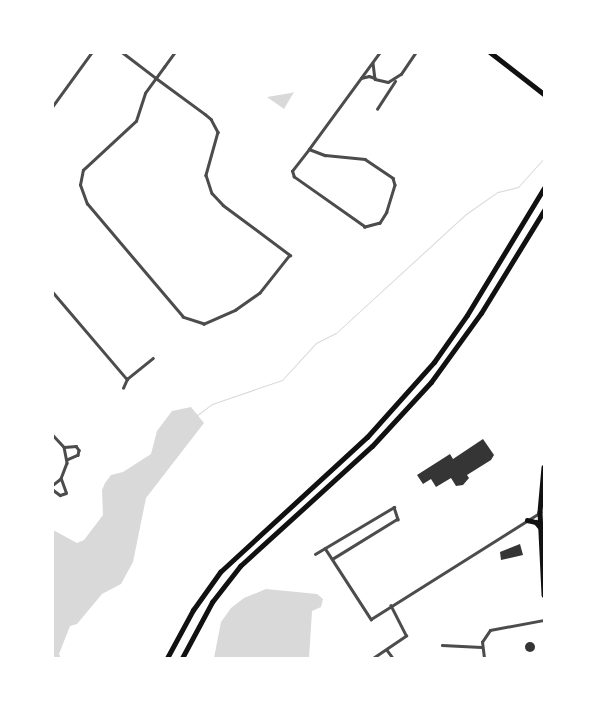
<!DOCTYPE html>
<style>
body{margin:0}
#map{position:relative;width:597px;height:711px;overflow:hidden;background:#fff;font-family:"Work Sans",sans-serif}
div>[style]{position:absolute}
.water>*{inset:0;background:#d9d9d9}
.stream>*{height:1px;margin:-0.5px;padding:0 0.5px;transform-origin:0.5px;border-radius:0.5px;background:#d9d9d9}
.building>*{inset:0;background:#353535}
.round{border-radius:50%}
.minor>*{height:2.5px;margin:-1.25px;padding:0 1.25px;transform-origin:1.25px;border-radius:1.25px;background:#4c4c4c}
.primary>*{height:4.5px;margin:-2.25px;padding:0 2.25px;transform-origin:2.25px;border-radius:2.25px;background:#111}
.trunk>*{height:4.5px;margin:-2.25px;padding:0 2.25px;transform-origin:2.25px;border-radius:2.25px;background:#111}
.motorway>*{height:5px;margin:-2.5px;padding:0 2.5px;transform-origin:2.5px;border-radius:2.5px;background:#111}
span{translate:-50% -50%;white-space:nowrap;text-align:center;line-height:1.15;-webkit-text-stroke:4px #fff;paint-order:stroke}
.frame{position:absolute;inset:0;border:54px solid #fff;pointer-events:none}
</style>
<div id="map">
<div class="water">
<div style="clip-path:polygon(294px 92px,284px 109px,267px 97px,291px 93px)"></div>
<div style="clip-path:polygon(191px 407px,204px 423px,146px 498px,133px 562px,121px 584px,102px 594px,77px 624px,70px 626px,59px 654px,61px 658px,53px 658px,53px 530px,77px 543px,84px 540px,103px 515px,102px 490px,105px 483px,111px 475px,123px 472px,151px 454px,157px 431px,172px 411px)"></div>
<div style="clip-path:polygon(266px 589px,317px 594px,323px 599px,321px 607px,312px 611px,309px 658px,214px 658px,221px 622px,231px 608px,244px 598px)"></div>
</div>
<div class="stream">
<div style="left:196px;top:416px;width:20px;rotate:-37deg"></div>
<div style="left:212px;top:404px;width:74px;rotate:-18.9deg"></div>
<div style="left:282px;top:380px;width:50px;rotate:-47.4deg"></div>
<div style="left:316px;top:343px;width:22px;rotate:-27deg"></div>
<div style="left:336px;top:333px;width:176px;rotate:-42.5deg"></div>
<div style="left:466px;top:214px;width:39px;rotate:-35deg"></div>
<div style="left:498px;top:192px;width:21px;rotate:-14deg"></div>
<div style="left:518px;top:187px;width:39px;rotate:-48deg"></div>
</div>
<div class="building">
<div style="clip-path:polygon(483px 439px,494px 455px,491px 460px,467px 475px,469px 478px,463px 485px,456px 486px,451px 478px,436px 487px,431px 479px,423px 484px,417px 475px,450px 454px,453px 459px)"></div>
<div style="clip-path:polygon(520px 544px,523px 555px,501px 560px,500px 552px)"></div>
<div class="round" style="left:525px;top:642px;width:10px;height:10px"></div>
</div>
<div class="minor">
<div style="left:122px;top:52px;width:43px;rotate:37.4deg"></div>
<div style="left:156px;top:78px;width:61px;rotate:36.3deg"></div>
<div style="left:205px;top:114px;width:8px;rotate:40deg"></div>
<div style="left:211px;top:119px;width:15px;rotate:62deg"></div>
<div style="left:218px;top:132px;width:45px;rotate:105.6deg"></div>
<div style="left:206px;top:175px;width:19px;rotate:72deg"></div>
<div style="left:212px;top:193px;width:16px;rotate:47deg"></div>
<div style="left:223px;top:205px;width:84px;rotate:36.7deg"></div>
<div style="left:290px;top:255px;width:48px;rotate:128.3deg"></div>
<div style="left:260px;top:293px;width:29px;rotate:145deg"></div>
<div style="left:236px;top:310px;width:35px;rotate:156deg"></div>
<div style="left:204px;top:324px;width:22px;rotate:-162deg"></div>
<div style="left:183px;top:317px;width:148px;rotate:-130.3deg"></div>
<div style="left:87px;top:204px;width:20px;rotate:-110deg"></div>
<div style="left:80px;top:185px;width:15px;rotate:-79deg"></div>
<div style="left:83px;top:170px;width:72px;rotate:-42.8deg"></div>
<div style="left:136px;top:121px;width:29px;rotate:-72deg"></div>
<div style="left:145px;top:93px;width:19px;rotate:-54deg"></div>
<div style="left:156px;top:78px;width:14px;rotate:-54deg"></div>
<div style="left:164px;top:67px;width:19px;rotate:-54deg"></div>
<div style="left:373px;top:63px;width:16px;rotate:83deg"></div>
<div style="left:375px;top:79px;width:13px;rotate:13deg"></div>
<div style="left:388px;top:82px;width:15px;rotate:-32deg"></div>
<div style="left:401px;top:74px;width:27px;rotate:-56deg"></div>
<div style="left:361px;top:78px;width:8px;rotate:-14deg"></div>
<div style="left:369px;top:76px;width:6px;rotate:18deg"></div>
<div style="left:52px;top:107px;width:68px;rotate:-54deg"></div>
<div style="left:377px;top:109px;width:33px;rotate:-57deg"></div>
<div style="left:309px;top:149px;width:17px;rotate:21deg"></div>
<div style="left:325px;top:155px;width:40px;rotate:5.7deg"></div>
<div style="left:365px;top:159px;width:34px;rotate:34deg"></div>
<div style="left:393px;top:178px;width:7px;rotate:74deg"></div>
<div style="left:395px;top:185px;width:28px;rotate:107deg"></div>
<div style="left:387px;top:212px;width:13px;rotate:122deg"></div>
<div style="left:380px;top:223px;width:16px;rotate:165deg"></div>
<div style="left:365px;top:227px;width:87px;rotate:-144.8deg"></div>
<div style="left:294px;top:177px;width:6px;rotate:-108deg"></div>
<div style="left:292px;top:171px;width:28px;rotate:-52deg"></div>
<div style="left:309px;top:149px;width:120px;rotate:-53.8deg"></div>
<div style="left:52px;top:291px;width:116px;rotate:49.6deg"></div>
<div style="left:123px;top:388px;width:10px;rotate:-66deg"></div>
<div style="left:127px;top:379px;width:33px;rotate:-39deg"></div>
<div style="left:52px;top:434px;width:18px;rotate:47deg"></div>
<div style="left:64px;top:447px;width:16px;rotate:79deg"></div>
<div style="left:67px;top:463px;width:17px;rotate:111deg"></div>
<div style="left:61px;top:479px;width:11px;rotate:142deg"></div>
<div style="left:64px;top:447px;width:12px;rotate:-5deg"></div>
<div style="left:76px;top:446px;width:5px;rotate:53deg"></div>
<div style="left:79px;top:450px;width:5px;rotate:101deg"></div>
<div style="left:78px;top:455px;width:12px;rotate:156deg"></div>
<div style="left:52px;top:489px;width:10px;rotate:37deg"></div>
<div style="left:60px;top:495px;width:6px;rotate:-18deg"></div>
<div style="left:66px;top:493px;width:15px;rotate:-110deg"></div>
<div style="left:325px;top:548px;width:85px;rotate:57.1deg"></div>
<div style="left:371px;top:619px;width:199px;rotate:-32.2deg"></div>
<div style="left:315px;top:554px;width:92px;rotate:-30.7deg"></div>
<div style="left:394px;top:507px;width:13px;rotate:72deg"></div>
<div style="left:398px;top:519px;width:76px;rotate:148.4deg"></div>
<div style="left:442px;top:645px;width:39px;rotate:3deg"></div>
<div style="left:387px;top:650px;width:10px;rotate:53deg"></div>
<div style="left:373px;top:658px;width:40px;rotate:-34deg"></div>
<div style="left:406px;top:636px;width:34px;rotate:-117deg"></div>
<div style="left:484px;top:658px;width:16px;rotate:-97deg"></div>
<div style="left:482px;top:642px;width:14px;rotate:-56deg"></div>
<div style="left:490px;top:630px;width:55px;rotate:-10.5deg"></div>
</div>
<div class="primary">
<div style="left:490px;top:52px;width:68px;rotate:37.9deg"></div>
</div>
<div class="trunk">
<div style="left:544px;top:467px;width:45px;rotate:95.1deg"></div>
<div style="left:540px;top:512px;width:83px;rotate:87.2deg"></div>
<div style="left:527px;top:520px;width:9px;rotate:13deg"></div>
<div style="left:536px;top:522px;width:6px;rotate:51deg"></div>
</div>
<div class="motorway">
<div style="left:167px;top:658px;width:55px;rotate:-61.6deg"></div>
<div style="left:193px;top:610px;width:47px;rotate:-54.6deg"></div>
<div style="left:220px;top:572px;width:200px;rotate:-42.6deg"></div>
<div style="left:367px;top:437px;width:101px;rotate:-48.2deg"></div>
<div style="left:434px;top:362px;width:57px;rotate:-54.9deg"></div>
<div style="left:467px;top:315px;width:149px;rotate:-58.8deg"></div>
<div style="left:182px;top:658px;width:64px;rotate:-61.8deg"></div>
<div style="left:212px;top:602px;width:46px;rotate:-52.1deg"></div>
<div style="left:240px;top:566px;width:178px;rotate:-42.3deg"></div>
<div style="left:372px;top:446px;width:87px;rotate:-47.3deg"></div>
<div style="left:431px;top:382px;width:85px;rotate:-54.1deg"></div>
<div style="left:481px;top:313px;width:121px;rotate:-58.5deg"></div>
</div>
<div class="frame"></div>
</div>
